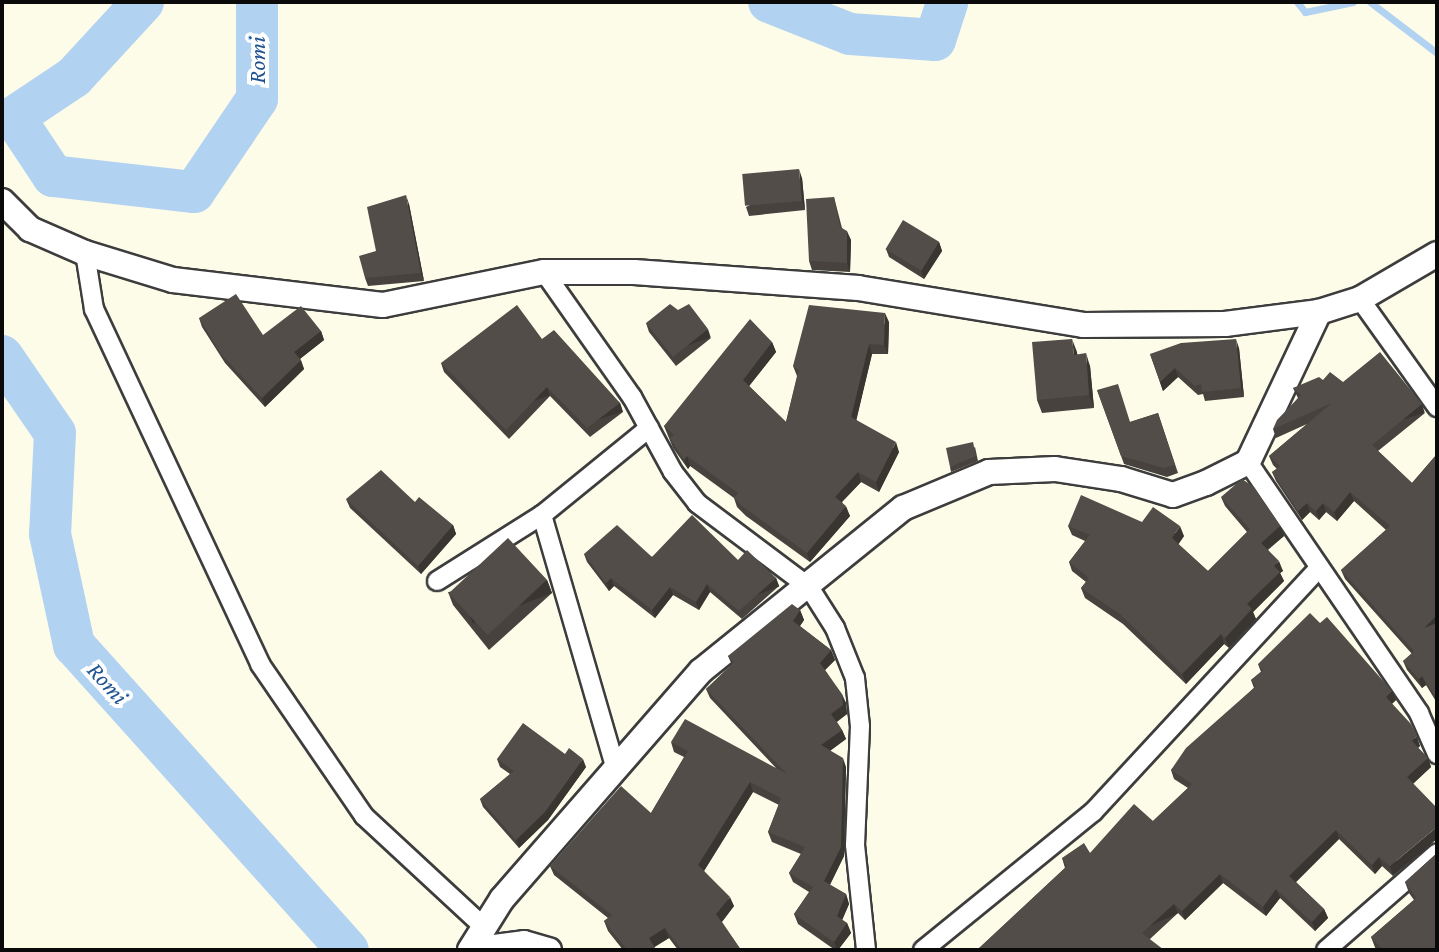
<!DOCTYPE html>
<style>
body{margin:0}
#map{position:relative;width:1439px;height:952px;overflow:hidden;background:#fdfce9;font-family:"Crimson Pro",serif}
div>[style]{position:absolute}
.stream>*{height:7px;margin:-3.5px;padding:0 3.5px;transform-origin:3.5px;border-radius:3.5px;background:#b2d2f1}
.river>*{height:42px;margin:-21px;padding:0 21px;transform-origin:21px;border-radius:21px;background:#b2d2f1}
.roads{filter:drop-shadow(2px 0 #3d3d3d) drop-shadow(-2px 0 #3d3d3d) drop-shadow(0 2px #3d3d3d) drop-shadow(0 -2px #3d3d3d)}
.minor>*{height:18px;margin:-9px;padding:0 9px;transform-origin:9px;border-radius:9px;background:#fff}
.tertiary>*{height:24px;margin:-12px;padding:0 12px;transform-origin:12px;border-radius:12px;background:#fff}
.wall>*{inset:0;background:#47423e}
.shaded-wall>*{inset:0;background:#393632;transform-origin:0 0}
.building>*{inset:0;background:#524d48;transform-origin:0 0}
span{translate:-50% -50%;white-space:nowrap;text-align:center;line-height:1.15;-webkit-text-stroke:8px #fff;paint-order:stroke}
.water-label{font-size:24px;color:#1f5291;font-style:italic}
.frame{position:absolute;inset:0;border:4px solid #0a0a0a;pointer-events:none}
</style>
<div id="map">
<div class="stream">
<div style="left:1297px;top:2px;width:13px;rotate:51deg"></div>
<div style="left:1305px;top:12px;width:49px;rotate:-11.8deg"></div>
<div style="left:1370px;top:2px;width:84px;rotate:37.3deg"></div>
</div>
<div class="river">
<div style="left:143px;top:2px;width:102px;rotate:132.6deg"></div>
<div style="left:74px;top:77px;width:72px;rotate:146.3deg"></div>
<div style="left:14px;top:117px;width:71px;rotate:56.5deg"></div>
<div style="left:53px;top:176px;width:142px;rotate:6.5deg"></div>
<div style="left:194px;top:192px;width:112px;rotate:-55.9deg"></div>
<div style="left:257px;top:99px;width:97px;rotate:-90deg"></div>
<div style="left:769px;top:2px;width:87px;rotate:21.6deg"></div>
<div style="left:850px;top:34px;width:85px;rotate:4deg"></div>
<div style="left:935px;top:40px;width:40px;rotate:-72deg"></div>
<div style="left:2px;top:356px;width:93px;rotate:55.5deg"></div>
<div style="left:55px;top:433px;width:101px;rotate:92.8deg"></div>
<div style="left:50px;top:534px;width:114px;rotate:77.8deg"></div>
<div style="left:74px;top:645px;width:410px;rotate:48.1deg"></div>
</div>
<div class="roads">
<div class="minor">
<div style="left:85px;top:253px;width:57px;rotate:80.9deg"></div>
<div style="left:94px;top:309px;width:392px;rotate:64.9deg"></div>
<div style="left:260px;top:664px;width:184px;rotate:55.6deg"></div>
<div style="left:364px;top:816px;width:163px;rotate:42.8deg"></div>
<div style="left:544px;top:272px;width:153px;rotate:54.9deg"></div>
<div style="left:632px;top:397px;width:85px;rotate:61.3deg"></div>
<div style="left:673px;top:472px;width:39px;rotate:52deg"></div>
<div style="left:697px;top:503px;width:140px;rotate:36.9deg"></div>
<div style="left:809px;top:587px;width:49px;rotate:57.6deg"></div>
<div style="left:835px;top:628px;width:54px;rotate:68.2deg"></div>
<div style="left:855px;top:678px;width:48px;rotate:84.1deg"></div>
<div style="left:860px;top:726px;width:119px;rotate:92.4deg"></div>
<div style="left:855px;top:845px;width:106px;rotate:84deg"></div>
<div style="left:1360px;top:299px;width:133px;rotate:54.5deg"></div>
<div style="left:1248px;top:462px;width:304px;rotate:55.7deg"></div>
<div style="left:1419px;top:713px;width:45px;rotate:66.3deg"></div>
<div style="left:542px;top:515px;width:262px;rotate:73.8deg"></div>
<div style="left:437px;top:581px;width:124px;rotate:-32.2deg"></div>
<div style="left:542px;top:515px;width:138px;rotate:-39.1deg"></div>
<div style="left:923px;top:950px;width:219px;rotate:-39.1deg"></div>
<div style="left:1093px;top:812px;width:333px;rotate:-47.2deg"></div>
<div style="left:1326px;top:950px;width:147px;rotate:-41.1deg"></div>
</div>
<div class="tertiary">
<div style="left:2px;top:201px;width:40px;rotate:45deg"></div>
<div style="left:30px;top:229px;width:60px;rotate:23.6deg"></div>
<div style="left:85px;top:253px;width:92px;rotate:17.1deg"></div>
<div style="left:173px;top:280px;width:211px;rotate:6.8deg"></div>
<div style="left:383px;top:305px;width:164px;rotate:-11.6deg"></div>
<div style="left:544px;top:272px;width:90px"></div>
<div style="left:634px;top:272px;width:225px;rotate:4.1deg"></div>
<div style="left:858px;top:288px;width:228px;rotate:9.3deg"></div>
<div style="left:1083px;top:325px;width:142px;rotate:-0.4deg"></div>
<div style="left:1225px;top:324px;width:95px;rotate:-7.3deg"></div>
<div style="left:1319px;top:312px;width:43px;rotate:-17.6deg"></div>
<div style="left:1360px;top:299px;width:89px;rotate:-30.3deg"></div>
<div style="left:470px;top:950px;width:60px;rotate:-57.9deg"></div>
<div style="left:502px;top:899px;width:303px;rotate:-48.9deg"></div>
<div style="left:701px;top:671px;width:260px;rotate:-38.9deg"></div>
<div style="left:903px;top:508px;width:93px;rotate:-22.7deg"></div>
<div style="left:989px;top:472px;width:66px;rotate:-2.6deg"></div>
<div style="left:1055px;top:469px;width:67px;rotate:8.6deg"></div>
<div style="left:1121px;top:479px;width:54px;rotate:17.1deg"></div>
<div style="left:1173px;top:495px;width:35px;rotate:-20deg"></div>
<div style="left:1206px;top:483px;width:47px;rotate:-26.6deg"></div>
<div style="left:1248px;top:462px;width:166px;rotate:-64.7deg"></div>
<div style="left:471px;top:950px;width:53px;rotate:-7.5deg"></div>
<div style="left:524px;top:943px;width:26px;rotate:16deg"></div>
</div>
</div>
<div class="wall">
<div style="clip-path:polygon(802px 178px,805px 210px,749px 216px,746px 207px)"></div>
<div style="clip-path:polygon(834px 197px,842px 228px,851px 240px,850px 272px,812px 270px,809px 261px)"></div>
<div style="clip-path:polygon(409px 204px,424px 281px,368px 286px,365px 278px,376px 251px)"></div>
<div style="clip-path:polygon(939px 242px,942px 251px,924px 279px,889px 257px,886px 249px)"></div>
<div style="clip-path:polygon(199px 318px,263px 335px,321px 331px,324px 340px,300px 359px,304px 369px,265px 407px,225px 363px,202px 327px)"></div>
<div style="clip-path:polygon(889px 322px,888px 354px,872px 354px,856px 420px,899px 452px,879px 492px,861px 482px,842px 502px,850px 516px,810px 562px,746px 516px,737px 507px,734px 498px,690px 466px,688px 469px,673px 448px,664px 426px,772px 342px,776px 352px,749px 386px,786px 422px,797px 376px,793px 366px)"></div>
<div style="clip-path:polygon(646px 323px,711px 338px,676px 366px,649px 332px)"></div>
<div style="clip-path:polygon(542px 339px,620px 403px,623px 412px,590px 437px,550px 396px,509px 439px,444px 372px,441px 363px)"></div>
<div style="clip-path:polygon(1239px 348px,1244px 397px,1205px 401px,1203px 394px,1198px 395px,1178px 377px,1163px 391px,1150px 354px)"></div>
<div style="clip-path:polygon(1077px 352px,1077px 354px,1090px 366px,1094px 408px,1042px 413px,1037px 400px)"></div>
<div style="clip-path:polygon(1323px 380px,1343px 382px,1425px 413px,1378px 451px,1412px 483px,1437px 454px,1437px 703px,1426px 685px,1422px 688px,1407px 670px,1403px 661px,1412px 654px,1345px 579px,1341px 570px,1386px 530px,1354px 501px,1337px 521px,1326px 512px,1319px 520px,1310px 512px,1302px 520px,1276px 481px,1272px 472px,1277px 469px,1273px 465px,1269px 456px,1307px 424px,1276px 438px,1273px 429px,1298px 398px,1293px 388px)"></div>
<div style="clip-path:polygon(1097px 390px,1130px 422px,1158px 413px,1178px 473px,1167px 477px,1124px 464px)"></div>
<div style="clip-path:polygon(975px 447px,978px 461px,951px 472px,950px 467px)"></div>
<div style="clip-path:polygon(1221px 497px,1280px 526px,1284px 536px,1268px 550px,1283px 571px,1280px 573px,1284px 581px,1253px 612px,1256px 619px,1229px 648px,1224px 644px,1186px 684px,1123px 624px,1085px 598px,1081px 588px,1086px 582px,1072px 571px,1069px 562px,1085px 541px,1072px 535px,1068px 526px,1142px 522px,1184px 536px,1178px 544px,1208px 571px,1247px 532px,1225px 506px)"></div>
<div style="clip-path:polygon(346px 499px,453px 525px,456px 534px,421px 574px,350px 508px)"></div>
<div style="clip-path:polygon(584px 554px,738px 560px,776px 578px,779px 586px,742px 619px,710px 592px,699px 610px,673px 595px,655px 618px,614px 586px,609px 591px,587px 562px)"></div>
<div style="clip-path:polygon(547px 580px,552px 593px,489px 650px,453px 605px,448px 592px)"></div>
<div style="clip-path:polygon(800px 610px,804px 620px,800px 626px,831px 650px,835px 660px,825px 670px,846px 703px,847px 714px,837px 722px,842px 730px,846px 739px,830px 751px,846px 767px,844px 856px,830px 885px,846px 894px,849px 904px,842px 920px,847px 923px,851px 933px,838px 950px,835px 950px,798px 924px,794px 914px,809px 892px,793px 882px,789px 873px,801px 854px,772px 842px,768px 832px,779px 805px,753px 792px,704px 871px,734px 906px,722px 922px,741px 950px,678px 950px,669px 938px,654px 947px,656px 950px,623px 950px,608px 931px,604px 921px,608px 918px,554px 875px,550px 866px,651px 813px,684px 757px,674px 752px,671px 742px,776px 768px,710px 698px,706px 689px,732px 665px,728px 656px)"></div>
<div style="clip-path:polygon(1258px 664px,1392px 691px,1396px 700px,1392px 704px,1420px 746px,1418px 748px,1428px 758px,1431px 767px,1413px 784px,1393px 876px,1382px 866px,1375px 874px,1339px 839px,1296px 882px,1324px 909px,1328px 918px,1315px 931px,1280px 898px,1266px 916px,1223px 883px,1185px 920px,1178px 913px,1150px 939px,977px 950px,1065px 868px,1062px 858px,1090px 853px,1153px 821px,1188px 788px,1174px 779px,1171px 770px,1254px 688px,1251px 680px,1261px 672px)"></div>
<div style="clip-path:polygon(565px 754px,586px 767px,548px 820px,519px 848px,483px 807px,480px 799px,510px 774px,500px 767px,497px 759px)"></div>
<div style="clip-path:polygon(1437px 853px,1437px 950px,1376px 950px,1371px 937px,1414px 900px,1409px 893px,1405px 882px)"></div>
</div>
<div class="shaded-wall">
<div style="clip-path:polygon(799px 169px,802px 178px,805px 210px,802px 201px)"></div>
<div style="clip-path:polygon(406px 195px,409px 204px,424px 281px,421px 273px)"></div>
<div style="clip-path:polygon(847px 231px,851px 240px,850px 272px,847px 263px)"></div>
<div style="clip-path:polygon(939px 242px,942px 251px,924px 279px,921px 270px)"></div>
<div style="clip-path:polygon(885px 313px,889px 322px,888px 354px,884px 345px)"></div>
<div style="left:708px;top:329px;width:9px;height:45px;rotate:72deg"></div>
<div style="clip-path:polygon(321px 331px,324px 340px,297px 361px,294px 352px)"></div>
<div style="clip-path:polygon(1072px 339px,1077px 352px,1078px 368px,1074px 355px)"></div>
<div style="clip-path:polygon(1236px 339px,1239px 348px,1244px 397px,1241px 388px)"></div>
<div style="clip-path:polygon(772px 342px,776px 352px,746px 390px,743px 380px)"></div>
<div style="clip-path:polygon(869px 344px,872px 354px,855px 426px,851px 417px)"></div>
<div style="clip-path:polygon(1086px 353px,1090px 366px,1094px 408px,1089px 395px)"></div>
<div style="clip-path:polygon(301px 360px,304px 369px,265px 407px,262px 398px)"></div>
<div style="clip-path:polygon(1175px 368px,1178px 377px,1163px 391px,1160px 382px)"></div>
<div style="left:547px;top:387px;width:9px;height:59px;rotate:72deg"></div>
<div style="left:620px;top:403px;width:9px;height:41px;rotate:72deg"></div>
<div style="left:1422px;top:404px;width:9px;height:65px;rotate:72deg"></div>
<div style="clip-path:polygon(896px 442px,899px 452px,879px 492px,876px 482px)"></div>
<div style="clip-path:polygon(687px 456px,690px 466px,688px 469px,684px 460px)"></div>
<div style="clip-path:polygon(858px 472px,861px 482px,838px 506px,835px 497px)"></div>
<div style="clip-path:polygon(1350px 492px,1354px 501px,1337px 521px,1334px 512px)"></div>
<div style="clip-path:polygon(1307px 503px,1310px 512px,1302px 520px,1298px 511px)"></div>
<div style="clip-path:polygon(1323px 503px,1326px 512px,1319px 520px,1316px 511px)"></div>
<div style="clip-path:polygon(846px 506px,850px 516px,810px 562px,807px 553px)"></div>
<div style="clip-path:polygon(453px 525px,456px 534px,421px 574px,418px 566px)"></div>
<div style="clip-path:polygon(1180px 526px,1184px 536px,1176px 548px,1172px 538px)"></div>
<div style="clip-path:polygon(1280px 526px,1284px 536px,1264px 552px,1261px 543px)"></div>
<div style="clip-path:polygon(1279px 561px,1283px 571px,1280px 573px,1284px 581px,1253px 612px,1256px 619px,1229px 648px,1225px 638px,1247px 604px,1274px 566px)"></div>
<div style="clip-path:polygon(611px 578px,614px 586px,609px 591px,606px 583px)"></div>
<div style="left:776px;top:578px;width:9px;height:50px;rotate:69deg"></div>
<div style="left:547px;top:580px;width:14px;height:85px;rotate:69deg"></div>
<div style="clip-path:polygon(707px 584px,710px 592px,699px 610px,696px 602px)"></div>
<div style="clip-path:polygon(670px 587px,673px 595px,655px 618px,652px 610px)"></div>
<div style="clip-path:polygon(800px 610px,804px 620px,797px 630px,793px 621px)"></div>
<div style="clip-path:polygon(1437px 615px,1437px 627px,1424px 628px)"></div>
<div style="clip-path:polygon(1221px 634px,1224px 644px,1186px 684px,1182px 674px)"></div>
<div style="clip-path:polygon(831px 650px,835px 660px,823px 672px,820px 663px)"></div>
<div style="clip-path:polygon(1422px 676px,1426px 685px,1422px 688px,1419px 679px)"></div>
<div style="clip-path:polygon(1392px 691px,1396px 700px,1389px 706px,1386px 697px)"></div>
<div style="clip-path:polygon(842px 694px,846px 703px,847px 714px,834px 723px,831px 714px)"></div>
<div style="clip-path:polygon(842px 730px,846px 739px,824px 755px,821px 745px)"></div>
<div style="clip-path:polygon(1417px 736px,1420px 746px,1415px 750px,1412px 741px)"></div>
<div style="clip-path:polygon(843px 758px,846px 767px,844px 856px,827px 890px,824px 881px)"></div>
<div style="clip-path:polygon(1428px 758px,1431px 767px,1410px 786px,1407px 777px)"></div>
<div style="clip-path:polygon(583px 759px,586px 767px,548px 820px,519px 848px,516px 840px)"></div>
<div style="clip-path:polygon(750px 782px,753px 792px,702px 874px,698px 865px)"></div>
<div style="clip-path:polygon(1437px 827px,1437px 839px,1393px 876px,1390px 866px)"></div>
<div style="clip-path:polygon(1336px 830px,1339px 839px,1293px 885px,1289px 876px)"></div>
<div style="clip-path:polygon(1379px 857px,1382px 866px,1375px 874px,1372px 865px)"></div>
<div style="clip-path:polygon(1220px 874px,1223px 883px,1185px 920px,1182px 911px)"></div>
<div style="clip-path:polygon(1276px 889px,1280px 898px,1266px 916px,1263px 907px)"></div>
<div style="clip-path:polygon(846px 894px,849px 904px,840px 925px,837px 916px)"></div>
<div style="clip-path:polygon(730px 897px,734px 906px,720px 924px,716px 914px)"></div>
<div style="left:1174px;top:904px;width:10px;height:43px;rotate:66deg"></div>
<div style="clip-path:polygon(1324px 909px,1328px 918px,1315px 931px,1312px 922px)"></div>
<div style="clip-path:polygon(847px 923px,851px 933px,838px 950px,837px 950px,834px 942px)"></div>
<div style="clip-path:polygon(665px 928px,669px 938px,653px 948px,649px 938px)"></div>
</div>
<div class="building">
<div style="left:799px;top:169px;width:32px;height:57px;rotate:85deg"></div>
<div style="clip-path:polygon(406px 195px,421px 273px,365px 278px,359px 256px,376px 251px,367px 207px)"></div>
<div style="clip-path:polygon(834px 197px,840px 227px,847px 231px,847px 263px,809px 261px,806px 199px)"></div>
<div style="left:903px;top:220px;width:42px;height:34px;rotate:31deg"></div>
<div style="clip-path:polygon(236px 294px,263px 335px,301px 306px,321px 331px,294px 352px,301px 360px,262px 398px,221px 354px,199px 318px)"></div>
<div style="clip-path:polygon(670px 304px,678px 310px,689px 304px,708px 329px,673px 357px,646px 323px)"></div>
<div style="clip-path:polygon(517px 305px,542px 339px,554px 330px,620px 403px,587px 428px,547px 387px,506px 430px,441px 363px)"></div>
<div style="clip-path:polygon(809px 305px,885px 313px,884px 345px,869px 344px,851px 417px,896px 442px,876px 482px,858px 472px,835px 497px,846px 506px,807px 553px,742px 506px,734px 498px,738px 493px,687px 456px,684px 460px,670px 438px,674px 435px,664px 426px,750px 319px,772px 342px,743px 380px,786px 422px,799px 370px,793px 366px)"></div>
<div style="clip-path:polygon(1072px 339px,1074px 355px,1086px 353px,1089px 395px,1037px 400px,1032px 342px)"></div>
<div style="clip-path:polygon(1236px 339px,1241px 388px,1202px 392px,1201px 384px,1195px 386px,1175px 368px,1160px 382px,1150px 354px,1181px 343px)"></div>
<div style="clip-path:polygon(1380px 352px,1422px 404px,1372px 445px,1412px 483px,1437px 454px,1437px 615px,1424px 628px,1437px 623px,1437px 699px,1422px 676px,1419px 679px,1403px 661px,1414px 651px,1341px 570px,1390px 526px,1350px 492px,1334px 512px,1323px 503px,1316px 511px,1307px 503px,1298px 511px,1272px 472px,1280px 466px,1269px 456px,1332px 403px,1273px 429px,1277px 420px,1301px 395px,1293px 388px,1319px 377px,1323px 380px,1330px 372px,1343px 382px)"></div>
<div style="clip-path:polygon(1118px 384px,1130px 422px,1158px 413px,1175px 465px,1164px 468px,1121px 456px,1097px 390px)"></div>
<div style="clip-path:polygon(973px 442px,976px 456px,950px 467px,946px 448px)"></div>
<div style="clip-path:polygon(381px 470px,415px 502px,419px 497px,453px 525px,418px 566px,346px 499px)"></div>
<div style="clip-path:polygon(1242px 479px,1254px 487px,1280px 526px,1261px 543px,1279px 561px,1274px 566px,1280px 572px,1247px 604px,1252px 609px,1225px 638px,1221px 634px,1182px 674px,1120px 614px,1081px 588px,1089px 578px,1069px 562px,1090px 535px,1068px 526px,1081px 495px,1142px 522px,1153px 507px,1180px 526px,1172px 538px,1208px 571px,1250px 529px,1221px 497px)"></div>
<div style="clip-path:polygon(692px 515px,738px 560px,747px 550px,776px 578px,739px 611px,707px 584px,696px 602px,670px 587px,652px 610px,611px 578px,606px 583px,584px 554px,617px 525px,652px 557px)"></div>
<div style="left:508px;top:538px;width:57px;height:81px;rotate:47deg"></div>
<div style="clip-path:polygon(792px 604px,800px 610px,793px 621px,831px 650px,820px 663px,842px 694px,843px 705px,831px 714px,842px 730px,821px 745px,843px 758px,841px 847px,824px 881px,846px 894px,837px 916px,847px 923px,834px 942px,794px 914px,813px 887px,789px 873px,805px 847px,768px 832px,781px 798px,750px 782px,698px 865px,730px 897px,716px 914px,741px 950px,682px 950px,665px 928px,649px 938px,656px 950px,627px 950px,604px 921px,612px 915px,550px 866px,621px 786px,651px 813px,688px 751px,671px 742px,685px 719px,787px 774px,706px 689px,734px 662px,728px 656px)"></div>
<div style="clip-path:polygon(1310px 613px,1320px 623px,1327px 617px,1392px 691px,1386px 697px,1411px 724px,1417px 736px,1412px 741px,1428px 758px,1407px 777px,1437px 808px,1437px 827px,1390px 866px,1379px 857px,1372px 865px,1336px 830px,1289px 876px,1324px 909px,1312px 922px,1276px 889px,1263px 907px,1220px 874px,1182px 911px,1174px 904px,1142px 933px,1164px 950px,977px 950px,1067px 866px,1062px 858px,1084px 843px,1090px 853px,1134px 804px,1153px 821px,1192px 784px,1171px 770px,1186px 748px,1256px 686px,1251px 680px,1263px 670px,1258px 664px)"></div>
<div style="clip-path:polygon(523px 723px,565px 754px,569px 748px,583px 759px,545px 812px,516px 840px,480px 799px,514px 771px,497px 759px)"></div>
<div style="clip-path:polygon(1437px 853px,1437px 950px,1383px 950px,1371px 937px,1416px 898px,1405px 882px)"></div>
</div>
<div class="water-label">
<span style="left:257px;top:60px;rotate:-90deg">Romi</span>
<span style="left:108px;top:683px;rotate:48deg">Romi</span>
</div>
<div class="frame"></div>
</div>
